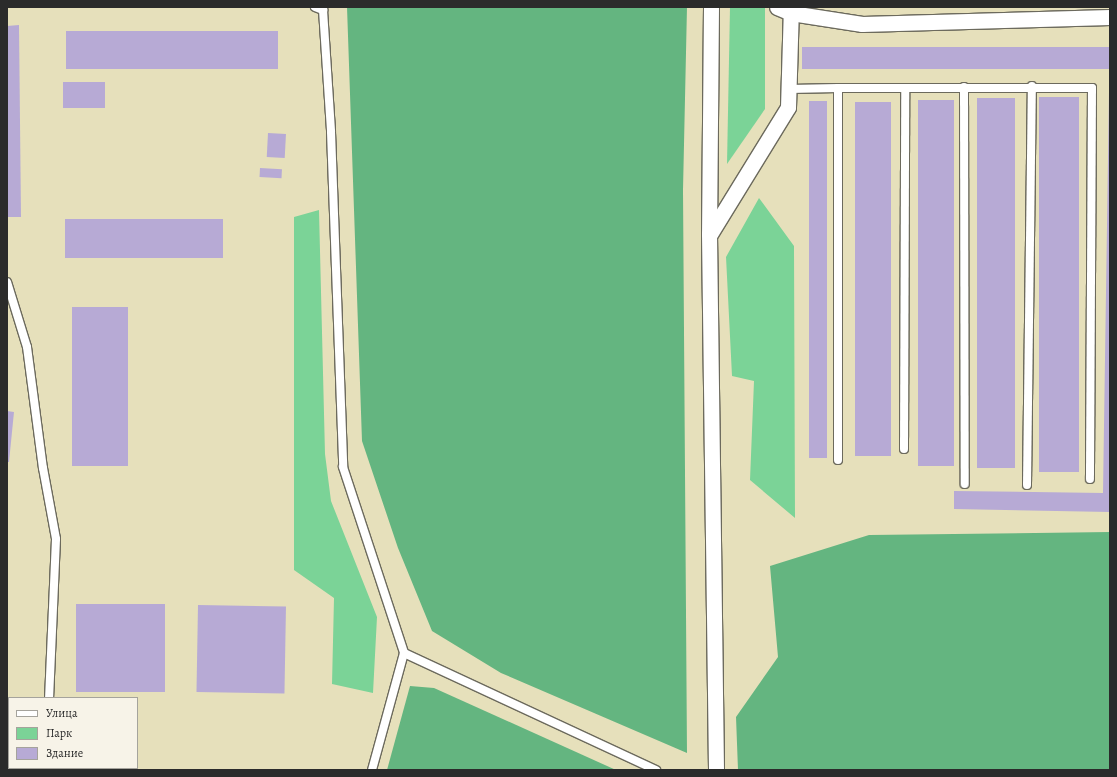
<!DOCTYPE html>
<meta charset="utf-8">
<style>
body{margin:0}
#map{position:relative;width:1117px;height:777px;overflow:hidden;background:#e6e0bb;font-family:Alegreya,serif}
div>[style]{position:absolute}
.green>*{inset:0;background:#7bd397}
.forest>*{inset:0;background:#64b580}
.building>*{inset:0;background:#b7aad5;transform-origin:0 0}
.roads{filter:drop-shadow(1px 0 #6c6a5d) drop-shadow(-1px 0 #6c6a5d) drop-shadow(0 1px #6c6a5d) drop-shadow(0 -1px #6c6a5d)}
.service>*{height:8px;margin:-4px;padding:0 4px;transform-origin:4px;border-radius:4px;background:#fff}
.minor>*{height:15px;margin:-7.5px;padding:0 7.5px;transform-origin:7.5px;border-radius:7.5px;background:#fff}
span{translate:-50% -50%;white-space:nowrap;text-align:center;line-height:1.15;-webkit-text-stroke:3px #f7f3e8;paint-order:stroke}
.frame{position:absolute;inset:0;border:8px solid #2b2b2b;pointer-events:none}
.legend{position:absolute;left:8px;top:697px;width:130px;height:72px;box-sizing:border-box;background:#f7f3e8;border:1px solid #a5a39c;margin:0;padding:5px 7px;list-style:none;font-size:12px;color:#2b2b2b}
.legend li{display:flex;align-items:center;gap:8px;height:20px}
.legend b{width:20px;border:1px solid #a5a39c}
</style>
<div id="map">
<div class="green">
<div style="clip-path:polygon(730px 7px,765px 7px,765px 109px,727px 164px)"></div>
<div style="clip-path:polygon(759px 198px,794px 246px,795px 518px,750px 480px,754px 381px,732px 376px,726px 257px)"></div>
<div style="clip-path:polygon(319px 210px,325px 454px,331px 501px,377px 617px,373px 693px,332px 684px,334px 598px,294px 570px,294px 217px)"></div>
</div>
<div class="forest">
<div style="clip-path:polygon(347px 7px,687px 7px,683px 190px,687px 753px,501px 673px,432px 631px,398px 548px,362px 441px)"></div>
<div style="clip-path:polygon(1110px 532px,1110px 770px,738px 770px,736px 717px,778px 657px,770px 566px,869px 535px)"></div>
<div style="clip-path:polygon(410px 686px,434px 688px,616px 770px,387px 770px)"></div>
</div>
<div class="building">
<div style="clip-path:polygon(19px 25px,21px 217px,7px 217px,7px 26px)"></div>
<div style="left:66px;top:31px;width:212px;height:38px"></div>
<div style="left:1110px;top:47px;width:22px;height:308px;rotate:90deg"></div>
<div style="left:63px;top:82px;width:42px;height:26px"></div>
<div style="clip-path:polygon(1109px 91px,1110px 512px,954px 509px,954px 491px,1103px 493px)"></div>
<div style="left:1039px;top:97px;width:40px;height:375px"></div>
<div style="left:977px;top:98px;width:38px;height:370px"></div>
<div style="left:918px;top:100px;width:36px;height:366px"></div>
<div style="left:809px;top:101px;width:18px;height:357px"></div>
<div style="left:855px;top:102px;width:36px;height:354px"></div>
<div style="left:268px;top:133px;width:18px;height:24px;rotate:3deg"></div>
<div style="left:260px;top:168px;width:22px;height:9px;rotate:3deg"></div>
<div style="left:65px;top:219px;width:158px;height:39px"></div>
<div style="left:72px;top:307px;width:56px;height:159px"></div>
<div style="clip-path:polygon(7px 411px,14px 412px,9px 462px,7px 462px)"></div>
<div style="left:76px;top:604px;width:89px;height:88px"></div>
<div style="left:198px;top:605px;width:88px;height:87px;rotate:1deg"></div>
<div style="left:7px;top:721px;width:2px;height:23px"></div>
</div>
<div class="roads">
<div class="service">
<div style="left:315px;top:7px;width:9px;rotate:21deg"></div>
<div style="left:323px;top:10px;width:122px;rotate:86.2deg"></div>
<div style="left:331px;top:132px;width:335px;rotate:87.9deg"></div>
<div style="left:343px;top:467px;width:196px;rotate:71.8deg"></div>
<div style="left:404px;top:653px;width:278px;rotate:24.9deg"></div>
<div style="left:964px;top:87px;width:397px;rotate:89.9deg"></div>
<div style="left:838px;top:88px;width:254px"></div>
<div style="left:1092px;top:88px;width:391px;rotate:90.3deg"></div>
<div style="left:789px;top:89px;width:49px;rotate:-1.2deg"></div>
<div style="left:838px;top:88px;width:372px;rotate:90deg"></div>
<div style="left:7px;top:282px;width:68px;rotate:72.9deg"></div>
<div style="left:27px;top:347px;width:122px;rotate:82.5deg"></div>
<div style="left:43px;top:468px;width:72px;rotate:79.6deg"></div>
<div style="left:56px;top:539px;width:159px;rotate:92.5deg"></div>
<div style="left:904px;top:449px;width:360px;rotate:-89.8deg"></div>
<div style="left:1027px;top:485px;width:399px;rotate:-89.3deg"></div>
<div style="left:372px;top:770px;width:121px;rotate:-74.7deg"></div>
</div>
<div class="minor">
<div style="left:711px;top:7px;width:227px;rotate:90.5deg"></div>
<div style="left:709px;top:234px;width:536px;rotate:89.25deg"></div>
<div style="left:777px;top:7px;width:15px;rotate:23deg"></div>
<div style="left:791px;top:13px;width:72px;rotate:8.8deg"></div>
<div style="left:862px;top:24px;width:248px;rotate:-1.6deg"></div>
<div style="left:710px;top:234px;width:149px;rotate:-58.4deg"></div>
<div style="left:788px;top:107px;width:100px;rotate:-88.3deg"></div>
</div>
</div>
<div class="frame"></div>
<ul class="legend">
<li><b style="height:5px;background:#fff"></b>Улица</li>
<li><b style="height:11px;background:#7bd397"></b>Парк</li>
<li><b style="height:11px;background:#b7aad5"></b>Здание</li>
</ul>
</div>
